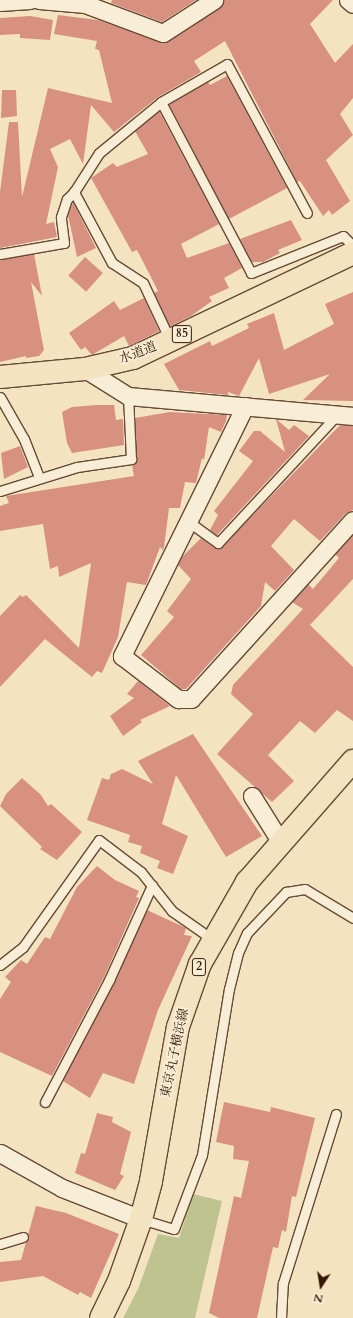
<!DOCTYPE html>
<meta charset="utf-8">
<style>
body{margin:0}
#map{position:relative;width:353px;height:1318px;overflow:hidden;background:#f4e3c0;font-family:Cardo,"Noto Serif JP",serif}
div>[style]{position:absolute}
.green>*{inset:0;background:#bfc390}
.building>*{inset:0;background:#d89080;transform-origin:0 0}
.roads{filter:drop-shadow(1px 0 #654a34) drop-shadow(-1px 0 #654a34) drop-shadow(0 1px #654a34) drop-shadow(0 -1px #654a34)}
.service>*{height:9px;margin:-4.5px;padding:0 4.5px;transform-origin:4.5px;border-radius:4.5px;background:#f8edd6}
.minor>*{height:17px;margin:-8.5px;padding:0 8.5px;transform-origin:8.5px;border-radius:8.5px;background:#f8edd6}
.primary>*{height:22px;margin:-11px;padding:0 11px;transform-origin:11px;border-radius:11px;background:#f4e3c0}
span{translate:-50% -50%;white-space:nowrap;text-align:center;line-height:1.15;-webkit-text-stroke:3.5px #f8edd6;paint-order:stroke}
.shield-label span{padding:1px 3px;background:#f8edd6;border:1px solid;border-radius:3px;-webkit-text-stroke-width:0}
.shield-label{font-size:12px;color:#351705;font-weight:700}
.street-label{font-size:13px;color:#351705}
.north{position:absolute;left:301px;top:1266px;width:40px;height:40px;-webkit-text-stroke:3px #f8edd6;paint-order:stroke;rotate:192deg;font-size:11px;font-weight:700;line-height:16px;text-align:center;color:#351705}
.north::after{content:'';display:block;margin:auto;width:14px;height:18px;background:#351705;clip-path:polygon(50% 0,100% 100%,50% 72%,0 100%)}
</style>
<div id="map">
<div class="green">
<div style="clip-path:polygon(193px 1194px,222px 1201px,195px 1318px,123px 1318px,138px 1289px,158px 1234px,179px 1238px)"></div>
</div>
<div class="building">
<div style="clip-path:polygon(112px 0,196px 0,162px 22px,111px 3px)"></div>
<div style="clip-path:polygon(224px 0,333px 0,310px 24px,335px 63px,353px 44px,353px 98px,340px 114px,353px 135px,326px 160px,350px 201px,332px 215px,329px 210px,323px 216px,300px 181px,297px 182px,225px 41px,194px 61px,201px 72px,158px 97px,114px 132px,91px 105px,83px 164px,70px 139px,50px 149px,58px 167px,46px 224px,54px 222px,57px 237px,0 248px,0 192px,9px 122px,18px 122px,22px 197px,48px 88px,112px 103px,99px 50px,95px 49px,97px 41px,54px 34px,58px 15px,98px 20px,164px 43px,219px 8px)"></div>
<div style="clip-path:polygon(30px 16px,53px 20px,50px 40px,20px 38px,20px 34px,0 35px,0 18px)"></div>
<div style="clip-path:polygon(227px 76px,287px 188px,229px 219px,169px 104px,208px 82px,210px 85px)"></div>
<div style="clip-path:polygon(2px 90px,16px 90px,17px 116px,1px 118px)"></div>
<div style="clip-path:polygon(159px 111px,219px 224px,181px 244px,187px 258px,229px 243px,242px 268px,224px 278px,229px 288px,209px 297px,212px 301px,191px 316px,170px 326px,154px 293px,158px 291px,137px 250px,132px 252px,91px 178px,113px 163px,117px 167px,148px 154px,135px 131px)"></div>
<div style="clip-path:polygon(73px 202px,96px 248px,77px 257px,68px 215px)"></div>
<div style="clip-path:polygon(291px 220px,302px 240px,278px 250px,280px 253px,263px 262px,252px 262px,240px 239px)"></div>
<div style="clip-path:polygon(34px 254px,42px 296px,31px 282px,44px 350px,39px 356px,26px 358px,26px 356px,0 362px,0 260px)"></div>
<div style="left:85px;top:257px;width:24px;height:25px;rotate:42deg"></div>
<div style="clip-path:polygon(353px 292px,353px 401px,303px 400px,330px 374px,269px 394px,259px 358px,239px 396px,228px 392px,228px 395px,179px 390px,164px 364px,210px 341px,212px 346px,249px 328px,247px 324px,274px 313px,284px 350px,334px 324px,325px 304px)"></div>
<div style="clip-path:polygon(144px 298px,159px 331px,129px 346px,124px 336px,92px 355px,85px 347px,81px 350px,69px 333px,114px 301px,120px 310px)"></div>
<div style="clip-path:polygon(97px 405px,114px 405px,116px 420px,123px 419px,124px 445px,72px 453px,67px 443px,62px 412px,72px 407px)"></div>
<div style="clip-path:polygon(170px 412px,227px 415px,226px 421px,221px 432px,209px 427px,204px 460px,202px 458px,196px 483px,185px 482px,180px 508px,169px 508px,164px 547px,163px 550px,160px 547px,146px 585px,127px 582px,118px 637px,102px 673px,97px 671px,92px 677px,45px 639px,0 687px,0 616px,20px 595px,23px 597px,26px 595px,79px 648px,91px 563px,59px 577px,58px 566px,50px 569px,43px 524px,0 531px,0 506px,9px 503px,6px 496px,134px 476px,132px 465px,137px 459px,135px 418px)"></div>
<div style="clip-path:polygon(276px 419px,289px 430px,294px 425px,309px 436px,217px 535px,210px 530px,218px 515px,214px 511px,253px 461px,239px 451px,254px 431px,260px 431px,285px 452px)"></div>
<div style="clip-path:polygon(340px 425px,353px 426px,353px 510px,346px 513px,320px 541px,294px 519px,271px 546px,294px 570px,275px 591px,265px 582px,261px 606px,186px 689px,181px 689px,141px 655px,174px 617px,167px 611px,191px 579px,178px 565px,181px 558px,201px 538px,215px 548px,222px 547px)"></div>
<div style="clip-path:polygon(20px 446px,28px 467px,4px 479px,1px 453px)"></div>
<div style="clip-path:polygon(353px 535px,353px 579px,310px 625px,353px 667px,353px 721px,337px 710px,315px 733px,300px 721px,268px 755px,294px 781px,272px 802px,217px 754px,253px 714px,231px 694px,233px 685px,303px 609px,292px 602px,308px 584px,313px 589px,339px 558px,335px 554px)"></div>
<div style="clip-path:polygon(138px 681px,170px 706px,140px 720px,142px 722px,123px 736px,110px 716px,134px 698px,127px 694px)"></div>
<div style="clip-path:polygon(193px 734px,262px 836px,226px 857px,176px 775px,162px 824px,188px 836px,173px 874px,157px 868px,160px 861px,140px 853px,142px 846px,128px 842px,130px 835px,87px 820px,102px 778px,109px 780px,111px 774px,122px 769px,153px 784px,138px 761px)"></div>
<div style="clip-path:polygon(22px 778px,41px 795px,48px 806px,51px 804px,82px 832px,57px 860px,40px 849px,42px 847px,0 806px,6px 794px)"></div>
<div style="clip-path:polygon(97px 866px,115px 880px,139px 891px,136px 897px,139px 898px,104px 977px,52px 1076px,0 1052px,0 999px,11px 982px,5px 977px,21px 960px,27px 964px,45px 937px,50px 939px,77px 887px)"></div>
<div style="clip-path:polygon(147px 910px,186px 928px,184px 935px,192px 936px,158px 1010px,134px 1084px,103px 1073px,90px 1098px,63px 1081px,114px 982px)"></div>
<div style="clip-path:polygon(224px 1102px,270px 1112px,271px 1107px,315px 1118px,296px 1197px,292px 1196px,286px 1232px,282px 1230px,278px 1248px,273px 1247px,257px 1318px,219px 1318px,209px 1313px,234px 1196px,241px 1198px,249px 1161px,233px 1159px,234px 1146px,216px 1142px)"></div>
<div style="clip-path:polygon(97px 1113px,113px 1117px,112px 1122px,131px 1132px,120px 1174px,124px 1176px,115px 1190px,75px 1173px,81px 1153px,85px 1154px)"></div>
<div style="clip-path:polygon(36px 1206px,66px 1213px,119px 1234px,91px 1298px,80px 1292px,78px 1295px,43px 1276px,0 1282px,0 1262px,21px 1260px)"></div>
</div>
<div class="roads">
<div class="service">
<div style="left:161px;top:102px;width:193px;rotate:62.2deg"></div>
<div style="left:251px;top:273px;width:99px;rotate:-21.9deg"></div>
<div style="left:343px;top:236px;width:14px;rotate:45deg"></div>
<div style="left:0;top:254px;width:65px;rotate:-9.8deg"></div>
<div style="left:64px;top:243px;width:26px;rotate:-97deg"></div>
<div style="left:61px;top:217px;width:19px;rotate:-72deg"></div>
<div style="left:67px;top:199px;width:10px;rotate:-45deg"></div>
<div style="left:170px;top:340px;width:63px;rotate:-115.3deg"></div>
<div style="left:143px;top:283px;width:37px;rotate:-147deg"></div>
<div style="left:112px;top:263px;width:81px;rotate:-118.2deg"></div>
<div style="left:74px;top:192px;width:46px;rotate:-57.3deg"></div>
<div style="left:99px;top:153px;width:80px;rotate:-39.4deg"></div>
<div style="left:161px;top:102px;width:76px;rotate:-29.9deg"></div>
<div style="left:227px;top:64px;width:169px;rotate:61.8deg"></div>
<div style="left:0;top:397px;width:48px;rotate:60.3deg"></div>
<div style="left:24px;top:439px;width:41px;rotate:68.5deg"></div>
<div style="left:0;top:491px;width:81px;rotate:-17.3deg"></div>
<div style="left:77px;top:467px;width:55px;rotate:-8.4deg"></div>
<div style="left:131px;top:459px;width:63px;rotate:-92.7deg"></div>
<div style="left:189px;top:522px;width:36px;rotate:36deg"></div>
<div style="left:218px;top:543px;width:175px;rotate:-47.1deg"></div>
<div style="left:0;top:965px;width:29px;rotate:-38deg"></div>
<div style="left:23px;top:947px;width:131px;rotate:-54.6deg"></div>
<div style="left:99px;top:840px;width:53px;rotate:37.3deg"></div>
<div style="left:141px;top:872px;width:50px;rotate:51.5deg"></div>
<div style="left:172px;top:911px;width:49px;rotate:35deg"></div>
<div style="left:45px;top:1102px;width:138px;rotate:-62.3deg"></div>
<div style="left:109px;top:980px;width:104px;rotate:-65.6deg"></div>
<div style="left:141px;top:1219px;width:34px;rotate:17deg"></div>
<div style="left:174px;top:1229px;width:79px;rotate:-69.3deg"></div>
<div style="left:202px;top:1155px;width:168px;rotate:-80.8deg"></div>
<div style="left:229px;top:989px;width:37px;rotate:-76deg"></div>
<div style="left:238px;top:953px;width:22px;rotate:-66deg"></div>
<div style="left:247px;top:933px;width:57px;rotate:-46.4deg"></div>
<div style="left:286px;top:892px;width:19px;rotate:-9deg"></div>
<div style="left:305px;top:889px;width:56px;rotate:31.1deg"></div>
<div style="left:0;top:1244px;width:24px;rotate:-17deg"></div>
<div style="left:281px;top:1318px;width:35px;rotate:-87deg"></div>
<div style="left:283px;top:1283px;width:177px;rotate:-72.6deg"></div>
</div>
<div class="minor">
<div style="left:39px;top:0;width:46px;rotate:5deg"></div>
<div style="left:85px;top:4px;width:83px;rotate:20.4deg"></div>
<div style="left:163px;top:33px;width:61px;rotate:-32.9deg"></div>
<div style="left:348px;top:0;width:6px;rotate:39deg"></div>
<div style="left:0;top:2px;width:30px;rotate:-4deg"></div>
<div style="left:85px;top:369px;width:51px;rotate:32.1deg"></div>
<div style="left:128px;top:396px;width:226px;rotate:5.1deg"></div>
<div style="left:245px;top:406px;width:279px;rotate:116.2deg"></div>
<div style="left:122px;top:656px;width:71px;rotate:37.5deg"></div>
<div style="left:178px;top:699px;width:13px"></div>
<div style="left:191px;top:699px;width:241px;rotate:-47.9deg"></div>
<div style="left:252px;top:796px;width:53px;rotate:58.1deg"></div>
<div style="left:0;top:1153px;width:71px;rotate:29.4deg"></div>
<div style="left:62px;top:1188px;width:85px;rotate:21.4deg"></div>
</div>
<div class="primary">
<div style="left:0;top:377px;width:85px;rotate:-5.4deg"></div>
<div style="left:85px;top:369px;width:49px;rotate:-12.9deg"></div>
<div style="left:133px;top:358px;width:244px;rotate:-25.5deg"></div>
<div style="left:101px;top:1318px;width:41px;rotate:-64.1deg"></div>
<div style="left:119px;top:1281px;width:66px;rotate:-70.5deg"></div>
<div style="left:141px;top:1219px;width:39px;rotate:-75deg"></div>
<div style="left:151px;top:1181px;width:156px;rotate:-80.1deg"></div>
<div style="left:178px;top:1027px;width:67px;rotate:-70.8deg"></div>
<div style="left:200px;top:964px;width:95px;rotate:-60.2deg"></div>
<div style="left:247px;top:882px;width:161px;rotate:-48.8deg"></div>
</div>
</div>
<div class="shield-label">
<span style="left:182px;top:334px">85</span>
<span style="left:199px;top:967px">2</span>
</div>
<div class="street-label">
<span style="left:138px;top:353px;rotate:-21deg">水道道</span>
<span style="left:175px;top:1053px;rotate:-78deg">東京丸子横浜線</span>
</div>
<div class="north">N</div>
</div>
